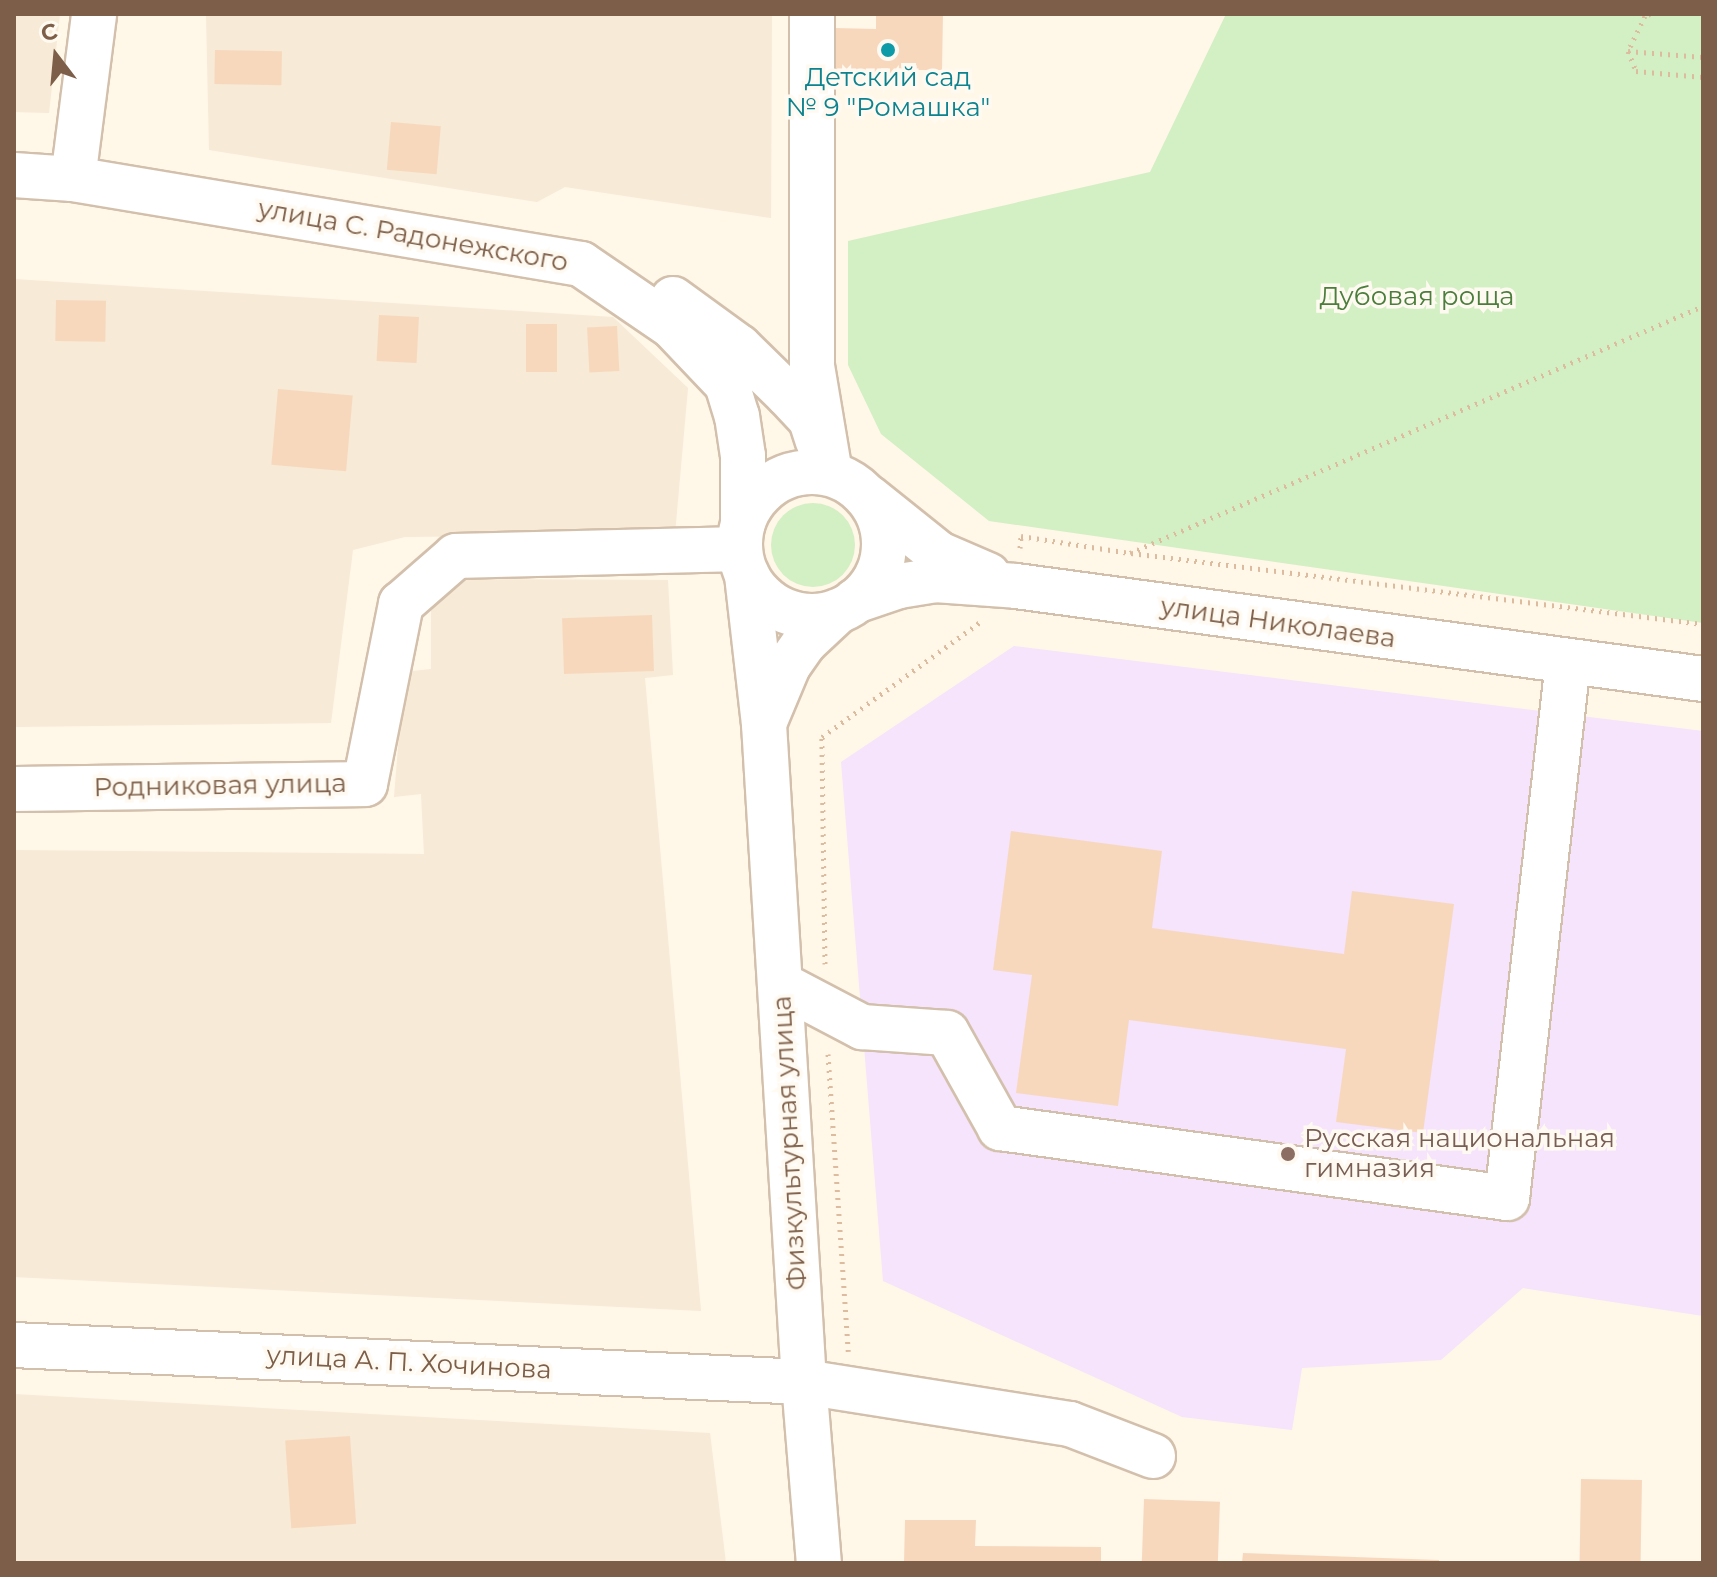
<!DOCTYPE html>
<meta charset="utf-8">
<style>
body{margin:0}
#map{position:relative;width:1717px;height:1577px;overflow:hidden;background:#fff7e8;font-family:Montserrat,sans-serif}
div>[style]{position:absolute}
.residential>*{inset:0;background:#f7ead6}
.education>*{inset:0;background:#f5e4fb}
.green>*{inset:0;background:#d3efc4}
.round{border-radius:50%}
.building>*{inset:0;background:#f7d8bd;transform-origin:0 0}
.path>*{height:5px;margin-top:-2.5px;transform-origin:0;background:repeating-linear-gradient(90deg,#ddbb9f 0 2px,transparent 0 8px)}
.roads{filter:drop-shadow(2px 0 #d3c0ac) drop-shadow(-2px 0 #d3c0ac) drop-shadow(0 2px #d3c0ac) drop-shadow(0 -2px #d3c0ac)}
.minor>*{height:44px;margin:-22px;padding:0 22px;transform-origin:22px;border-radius:22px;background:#fff}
.minor>.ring{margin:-22px;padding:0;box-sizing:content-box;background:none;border:44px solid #fff;border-radius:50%}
.dots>*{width:22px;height:22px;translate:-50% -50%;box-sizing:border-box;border:4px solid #fffaf1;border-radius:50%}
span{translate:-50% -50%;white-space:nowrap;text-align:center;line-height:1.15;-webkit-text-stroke:7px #fffaf1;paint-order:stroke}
.culture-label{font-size:26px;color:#0d838f}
.street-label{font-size:26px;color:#7d5e48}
.park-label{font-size:26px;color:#4b7e3c}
.education-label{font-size:26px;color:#785e54}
.left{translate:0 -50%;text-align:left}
.frame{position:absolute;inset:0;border:16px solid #7d5e48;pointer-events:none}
.north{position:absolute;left:16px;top:16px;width:80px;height:80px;-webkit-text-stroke:6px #fffaf1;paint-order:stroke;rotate:344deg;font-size:22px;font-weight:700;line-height:32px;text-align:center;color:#7d5e48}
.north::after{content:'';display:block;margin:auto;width:28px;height:36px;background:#7d5e48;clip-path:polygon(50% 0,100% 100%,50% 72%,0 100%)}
</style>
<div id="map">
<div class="residential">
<div style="clip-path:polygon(14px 14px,60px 14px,49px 113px,14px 112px)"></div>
<div style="clip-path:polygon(206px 14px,772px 14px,771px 218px,565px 187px,537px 202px,209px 150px)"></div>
<div style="clip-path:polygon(14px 279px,613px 317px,688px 388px,675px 534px,405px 537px,353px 550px,331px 723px,14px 727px)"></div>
<div style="clip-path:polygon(458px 579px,668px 580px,673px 675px,645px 678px,701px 1311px,14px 1277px,14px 850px,424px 854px,421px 794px,394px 797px,404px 672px,431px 669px,431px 605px)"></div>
<div style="clip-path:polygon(14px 1394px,710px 1433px,726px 1563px,14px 1563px)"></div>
</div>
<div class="education">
<div style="clip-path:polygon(1014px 646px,1703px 731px,1703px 1316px,1523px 1288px,1441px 1360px,1302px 1368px,1292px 1430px,1182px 1417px,883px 1281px,841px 762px)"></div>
</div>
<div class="green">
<div style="clip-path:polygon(1226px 14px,1703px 14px,1703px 623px,989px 521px,881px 434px,848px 365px,848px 241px,1150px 172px)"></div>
<div class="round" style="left:771px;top:503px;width:84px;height:84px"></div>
</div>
<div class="building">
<div style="clip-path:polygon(876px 14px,943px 14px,942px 70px,915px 70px,915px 83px,903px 83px,903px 76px,834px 75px,835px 28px,876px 29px)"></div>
<div style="left:215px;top:50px;width:67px;height:34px;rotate:1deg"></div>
<div style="left:391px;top:122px;width:50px;height:48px;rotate:5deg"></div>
<div style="left:56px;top:300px;width:50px;height:41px;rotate:1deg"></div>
<div style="left:379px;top:315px;width:40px;height:46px;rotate:3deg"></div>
<div style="left:526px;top:324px;width:31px;height:48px"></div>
<div style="left:617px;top:326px;width:45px;height:30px;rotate:87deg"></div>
<div style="left:278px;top:389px;width:75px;height:76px;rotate:5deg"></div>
<div style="left:652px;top:615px;width:56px;height:90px;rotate:88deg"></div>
<div style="clip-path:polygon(1011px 831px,1162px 851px,1152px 928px,1344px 954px,1352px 891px,1454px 904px,1423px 1133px,1336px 1122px,1346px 1049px,1129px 1020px,1118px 1106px,1016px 1093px,1032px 975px,993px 970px)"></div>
<div style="left:350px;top:1436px;width:88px;height:65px;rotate:86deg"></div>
<div style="left:1581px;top:1479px;width:61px;height:84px;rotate:1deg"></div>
<div style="left:1144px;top:1499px;width:76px;height:64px;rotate:2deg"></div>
<div style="clip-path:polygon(905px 1520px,976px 1520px,975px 1546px,1101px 1547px,1101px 1563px,904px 1563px)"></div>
<div style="clip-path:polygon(1243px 1553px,1439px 1560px,1439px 1563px,1242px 1563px)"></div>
</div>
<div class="path">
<div style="left:1650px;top:14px;width:5px;rotate:158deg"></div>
<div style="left:1645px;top:16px;width:39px;rotate:116deg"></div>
<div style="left:1628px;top:51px;width:22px;rotate:68deg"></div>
<div style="left:1636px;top:71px;width:67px;rotate:5.1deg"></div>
<div style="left:1628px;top:51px;width:75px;rotate:4.6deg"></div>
<div style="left:1020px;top:548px;width:12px;rotate:-85deg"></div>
<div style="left:1021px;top:536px;width:110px;rotate:8.9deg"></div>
<div style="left:1130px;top:553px;width:624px;rotate:-23.32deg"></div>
<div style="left:1131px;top:553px;width:576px;rotate:7.08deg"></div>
<div style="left:825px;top:964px;width:227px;rotate:-90.8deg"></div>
<div style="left:822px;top:737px;width:195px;rotate:-36deg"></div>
<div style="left:828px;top:1054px;width:298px;rotate:86.1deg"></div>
</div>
<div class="roads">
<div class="minor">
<div style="left:812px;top:14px;width:352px;rotate:90deg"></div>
<div style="left:812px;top:366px;width:109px;rotate:80.5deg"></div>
<div style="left:14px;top:175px;width:59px;rotate:3.9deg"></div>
<div style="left:73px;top:179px;width:515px;rotate:9.5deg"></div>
<div style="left:581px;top:264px;width:110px;rotate:34.3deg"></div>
<div style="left:672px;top:326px;width:80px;rotate:46.5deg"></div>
<div style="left:727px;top:384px;width:34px;rotate:73deg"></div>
<div style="left:737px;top:416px;width:40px;rotate:81.5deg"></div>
<div style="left:743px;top:456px;width:66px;rotate:90deg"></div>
<div style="left:73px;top:179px;width:166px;rotate:-82.7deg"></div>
<div style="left:673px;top:299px;width:82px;rotate:36deg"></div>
<div style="left:739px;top:347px;width:69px;rotate:44.4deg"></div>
<div style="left:788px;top:395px;width:34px;rotate:47deg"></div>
<div style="left:811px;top:420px;width:22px;rotate:72deg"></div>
<div class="ring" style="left:740px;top:472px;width:100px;height:100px"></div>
<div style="left:869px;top:498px;width:90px;rotate:38.7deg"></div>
<div style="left:939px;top:554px;width:53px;rotate:23.2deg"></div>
<div style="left:747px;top:575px;width:150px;rotate:83.5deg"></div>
<div style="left:764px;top:724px;width:659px;rotate:86.52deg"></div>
<div style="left:804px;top:1382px;width:182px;rotate:85.3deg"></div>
<div style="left:855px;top:601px;width:46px;rotate:-18.8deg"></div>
<div style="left:899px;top:586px;width:36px;rotate:-9deg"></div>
<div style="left:935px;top:580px;width:81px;rotate:4.2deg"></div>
<div style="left:1016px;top:586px;width:693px;rotate:7.71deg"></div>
<div style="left:765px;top:721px;width:60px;rotate:-67.3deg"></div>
<div style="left:788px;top:666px;width:29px;rotate:-55deg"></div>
<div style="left:805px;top:642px;width:45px;rotate:-43.2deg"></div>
<div style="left:14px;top:789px;width:351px;rotate:-0.8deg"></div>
<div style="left:365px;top:784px;width:184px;rotate:-78.7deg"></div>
<div style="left:401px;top:604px;width:73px;rotate:-41.1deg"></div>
<div style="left:456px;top:556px;width:284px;rotate:-1.4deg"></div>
<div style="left:780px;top:984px;width:93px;rotate:27.7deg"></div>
<div style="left:862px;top:1027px;width:85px;rotate:4deg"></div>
<div style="left:947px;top:1033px;width:109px;rotate:60.8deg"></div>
<div style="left:1000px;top:1128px;width:512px;rotate:7.86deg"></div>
<div style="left:1507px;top:1198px;width:538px;rotate:-83.5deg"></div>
<div style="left:14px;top:1345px;width:791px;rotate:2.68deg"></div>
<div style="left:804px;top:1382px;width:269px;rotate:9deg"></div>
<div style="left:1070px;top:1424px;width:89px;rotate:21.1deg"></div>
</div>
</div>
<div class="dots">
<div style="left:888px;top:50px;background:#0f9aa8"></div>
<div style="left:1288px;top:1154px;background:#8d6e63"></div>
</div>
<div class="culture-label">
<span style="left:888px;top:93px">Детский сад<br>№ 9 "Ромашка"</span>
</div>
<div class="street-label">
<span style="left:413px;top:236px;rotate:10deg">улица С. Радонежского</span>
<span style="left:1278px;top:623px;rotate:8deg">улица Николаева</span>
<span style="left:220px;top:786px;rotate:-1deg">Родниковая улица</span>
<span style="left:790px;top:1143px;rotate:-93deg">Физкультурная улица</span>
<span style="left:409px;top:1363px;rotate:3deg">улица А. П. Хочинова</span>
</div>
<div class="park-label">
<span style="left:1417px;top:297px">Дубовая роща</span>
</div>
<div class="education-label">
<span class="left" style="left:1304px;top:1154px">Русская национальная<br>гимназия</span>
</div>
<div class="frame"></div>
<div class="north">С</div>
</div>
